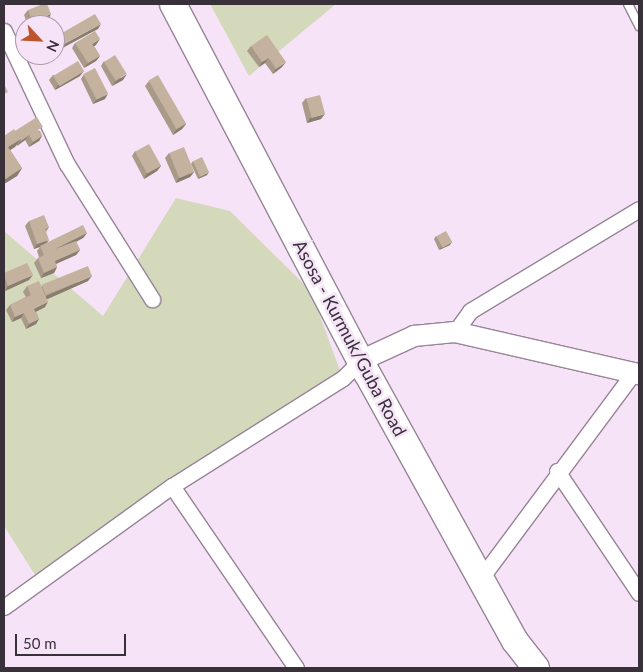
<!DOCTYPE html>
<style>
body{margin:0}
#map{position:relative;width:643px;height:672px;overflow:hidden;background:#f6e3f7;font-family:Lato,sans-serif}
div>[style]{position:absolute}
.green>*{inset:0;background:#d4d9bb}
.roads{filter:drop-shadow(1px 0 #978597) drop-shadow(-1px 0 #978597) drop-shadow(0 1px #978597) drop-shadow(0 -1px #978597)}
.service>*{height:8px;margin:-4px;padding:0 4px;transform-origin:4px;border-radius:4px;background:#fff}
.minor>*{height:15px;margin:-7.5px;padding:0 7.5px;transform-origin:7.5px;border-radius:7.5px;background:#fff}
.tertiary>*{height:20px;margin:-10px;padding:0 10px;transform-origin:10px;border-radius:10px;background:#fff}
.trunk>*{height:26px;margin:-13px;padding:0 13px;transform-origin:13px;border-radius:13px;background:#fff}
.wall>*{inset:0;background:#a99989}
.shaded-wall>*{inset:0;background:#897d6f}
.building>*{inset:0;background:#c4b29f;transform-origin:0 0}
span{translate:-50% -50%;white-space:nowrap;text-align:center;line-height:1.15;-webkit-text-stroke:5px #f6e3f7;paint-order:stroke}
.street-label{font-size:18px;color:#383139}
.frame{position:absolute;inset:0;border:5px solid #383139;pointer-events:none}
.north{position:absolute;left:15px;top:15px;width:50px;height:50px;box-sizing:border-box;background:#f6e3f7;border:1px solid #aa9cab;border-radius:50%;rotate:115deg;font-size:14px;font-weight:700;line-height:20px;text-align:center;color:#383139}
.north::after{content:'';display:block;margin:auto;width:18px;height:22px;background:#bc552d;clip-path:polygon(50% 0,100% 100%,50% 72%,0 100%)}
.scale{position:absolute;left:15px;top:634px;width:111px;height:22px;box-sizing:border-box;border:2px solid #383139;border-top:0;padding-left:6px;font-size:15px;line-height:18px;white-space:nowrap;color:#383139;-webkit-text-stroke:4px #f6e3f7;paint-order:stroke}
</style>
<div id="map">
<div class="green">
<div style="clip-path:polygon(210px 4px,336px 4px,249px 76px)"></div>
<div style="clip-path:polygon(176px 198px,230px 211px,311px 291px,343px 379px,96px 548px,37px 578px,4px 526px,4px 231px,103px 316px)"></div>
</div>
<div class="roads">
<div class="service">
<div style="left:628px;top:4px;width:25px;rotate:63deg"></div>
</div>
<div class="minor">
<div style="left:4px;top:31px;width:147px;rotate:64.7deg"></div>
<div style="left:67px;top:164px;width:160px;rotate:57.8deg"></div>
<div style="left:455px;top:332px;width:26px;rotate:-54deg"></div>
<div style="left:470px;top:311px;width:197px;rotate:-31.1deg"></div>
<div style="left:557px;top:471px;width:147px;rotate:56.1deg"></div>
<div style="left:172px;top:486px;width:220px;rotate:55.7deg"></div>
<div style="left:481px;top:578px;width:257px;rotate:-53.4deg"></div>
<div style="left:4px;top:607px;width:207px;rotate:-35.8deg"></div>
<div style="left:172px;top:486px;width:202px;rotate:-32.3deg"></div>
<div style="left:343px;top:378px;width:24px;rotate:-45deg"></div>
</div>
<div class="tertiary">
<div style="left:360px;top:361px;width:60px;rotate:-24.8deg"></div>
<div style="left:414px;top:336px;width:41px;rotate:-5.6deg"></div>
<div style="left:455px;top:332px;width:189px;rotate:12.9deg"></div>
</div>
<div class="trunk">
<div style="left:173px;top:4px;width:417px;rotate:62.3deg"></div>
<div style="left:367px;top:373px;width:306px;rotate:61.1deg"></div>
<div style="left:515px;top:641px;width:34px;rotate:52deg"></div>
</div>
</div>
<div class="wall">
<div style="clip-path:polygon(28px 10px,48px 20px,45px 20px,47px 25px,28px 25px,24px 15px)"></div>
<div style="clip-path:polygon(75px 43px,96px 45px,94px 46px,100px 56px,96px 61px,84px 68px,72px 48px)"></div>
<div style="clip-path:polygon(251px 46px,282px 67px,273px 74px,265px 63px,259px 67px,247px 51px)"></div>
<div style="clip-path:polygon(104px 61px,123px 80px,112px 86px,101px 66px)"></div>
<div style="clip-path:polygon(84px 74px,105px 99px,93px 104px,81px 79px)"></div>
<div style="clip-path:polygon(53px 75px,80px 76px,55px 90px,49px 80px)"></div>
<div style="clip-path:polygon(149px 81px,186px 124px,182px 129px,173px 135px,145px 86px)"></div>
<div style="clip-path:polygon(306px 98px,321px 119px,307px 123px,302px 103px)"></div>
<div style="clip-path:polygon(15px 131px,40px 131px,42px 136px,39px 141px,29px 147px,25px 140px,17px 146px,17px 145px,10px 150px,22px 168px,17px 176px,4px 184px,4px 136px)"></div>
<div style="clip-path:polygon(135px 151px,161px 166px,157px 171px,144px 179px,132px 156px)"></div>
<div style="clip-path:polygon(169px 153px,194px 172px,190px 177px,176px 183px,165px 158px)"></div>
<div style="clip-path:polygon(193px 161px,207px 175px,198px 179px,191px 164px)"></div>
<div style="clip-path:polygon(29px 221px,49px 227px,46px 232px,46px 243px,87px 233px,83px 238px,76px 242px,80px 250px,76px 255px,56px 264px,57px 267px,54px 273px,41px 278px,34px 263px,38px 258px,39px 257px,37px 251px,40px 247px,34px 249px,25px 226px)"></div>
<div style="clip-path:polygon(436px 236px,450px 245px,439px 250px,434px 239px)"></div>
<div style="clip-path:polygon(4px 273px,29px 280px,5px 291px,4px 289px)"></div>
<div style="clip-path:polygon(88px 281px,47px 299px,45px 307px,36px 312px,39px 319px,36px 324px,26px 329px,21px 318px,12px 322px,6px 310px,10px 305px,26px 297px,23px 292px,27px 286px,41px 287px,42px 286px)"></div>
</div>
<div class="shaded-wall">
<div style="clip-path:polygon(51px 14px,48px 20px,40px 22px,44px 17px)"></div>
<div style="clip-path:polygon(101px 24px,98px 29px,55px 52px,55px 49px)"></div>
<div style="clip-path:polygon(100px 39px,96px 45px,89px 49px,92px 44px)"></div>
<div style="clip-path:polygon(100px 56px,96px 61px,84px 68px,88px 63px)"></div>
<div style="clip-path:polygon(269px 58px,265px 63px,259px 67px,262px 62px)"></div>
<div style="clip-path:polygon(286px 62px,282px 67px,273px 74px,276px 69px)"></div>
<div style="clip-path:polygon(84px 71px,80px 76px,55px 90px,58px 85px)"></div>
<div style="clip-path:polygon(127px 74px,123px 80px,112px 86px,116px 81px)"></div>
<div style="clip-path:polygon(108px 94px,105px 99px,93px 104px,97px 99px)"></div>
<div style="clip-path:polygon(325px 114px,321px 119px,307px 123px,310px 118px)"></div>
<div style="clip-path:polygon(186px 124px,182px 129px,173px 135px,176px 130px)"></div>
<div style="clip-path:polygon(29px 135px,25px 140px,17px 146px,21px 141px)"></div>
<div style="clip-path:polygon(42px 136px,39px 141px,29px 147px,33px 142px)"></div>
<div style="clip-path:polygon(21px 139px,15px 147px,4px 154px,8px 147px)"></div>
<div style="clip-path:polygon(161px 166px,157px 171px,144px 179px,147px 173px)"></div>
<div style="clip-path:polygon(22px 168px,17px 176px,4px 184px,4px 180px)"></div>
<div style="clip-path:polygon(194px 172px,190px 177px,176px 183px,179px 178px)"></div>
<div style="clip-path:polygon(209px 172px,207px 175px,198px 179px,200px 177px)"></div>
<div style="clip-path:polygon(87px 233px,83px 238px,51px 254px,55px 249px)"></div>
<div style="clip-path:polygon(49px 240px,45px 245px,34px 249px,37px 244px)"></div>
<div style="clip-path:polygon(452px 242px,450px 245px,439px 250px,441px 248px)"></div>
<div style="clip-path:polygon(80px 250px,76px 255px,51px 266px,55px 261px)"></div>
<div style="clip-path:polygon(57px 267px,54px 273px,41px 278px,44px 273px)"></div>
<div style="clip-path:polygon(33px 275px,29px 280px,5px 291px,8px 286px)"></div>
<div style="clip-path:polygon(92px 276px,88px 281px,43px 301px,46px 296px)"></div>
<div style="clip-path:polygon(48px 302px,45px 307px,31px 314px,34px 309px)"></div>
<div style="clip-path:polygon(24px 313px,21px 318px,12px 322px,15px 317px)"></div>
<div style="clip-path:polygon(39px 319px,36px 324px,26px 329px,29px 324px)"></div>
</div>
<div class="building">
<div style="clip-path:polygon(43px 4px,47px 4px,51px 14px,44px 17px,47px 25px,34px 25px,28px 10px)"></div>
<div style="clip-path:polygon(95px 14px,101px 24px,55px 49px,55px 27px,59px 25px,62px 33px)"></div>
<div style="clip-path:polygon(95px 31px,100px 39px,92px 44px,100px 56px,88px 63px,75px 43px)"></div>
<div style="clip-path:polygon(267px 35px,286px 62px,276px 69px,269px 58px,262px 62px,251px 46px)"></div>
<div style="left:115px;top:55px;width:22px;height:13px;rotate:58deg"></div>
<div style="left:78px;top:61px;width:12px;height:29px;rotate:59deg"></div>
<div style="left:95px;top:68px;width:29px;height:13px;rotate:63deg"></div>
<div style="left:158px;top:75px;width:56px;height:11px;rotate:60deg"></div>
<div style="clip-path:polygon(4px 84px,8px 92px,4px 94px)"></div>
<div style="left:320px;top:95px;width:20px;height:14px;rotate:75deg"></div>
<div style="clip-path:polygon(37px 117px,43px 127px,38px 130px,42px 136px,33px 142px,29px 135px,21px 141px,21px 139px,15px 131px)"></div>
<div style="clip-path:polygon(14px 129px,21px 139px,8px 147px,22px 168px,4px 180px,4px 136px)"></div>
<div style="left:149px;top:144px;width:25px;height:16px;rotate:61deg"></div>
<div style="left:184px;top:147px;width:27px;height:16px;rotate:68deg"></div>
<div style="left:202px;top:157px;width:17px;height:10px;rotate:65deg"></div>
<div style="clip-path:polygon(44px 215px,49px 227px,45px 229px,49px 240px,37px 244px,29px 221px)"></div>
<div style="clip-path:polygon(83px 225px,87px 233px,55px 249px,76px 241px,80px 250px,55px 261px,57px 267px,44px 273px,38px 258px,44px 255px,40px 246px)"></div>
<div style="left:446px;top:231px;width:13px;height:11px;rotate:61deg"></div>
<div style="clip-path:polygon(27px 263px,33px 275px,8px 286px,4px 276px,4px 273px)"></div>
<div style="left:88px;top:266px;width:11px;height:50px;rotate:68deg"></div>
<div style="clip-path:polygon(39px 281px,48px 302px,34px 309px,39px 319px,29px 324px,24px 313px,15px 317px,10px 305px,31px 295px,27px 286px)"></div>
</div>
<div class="street-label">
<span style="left:350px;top:338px;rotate:62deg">Asosa - Kurmuk/Guba Road</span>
</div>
<div class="frame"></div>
<div class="north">N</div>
<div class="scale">50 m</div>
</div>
